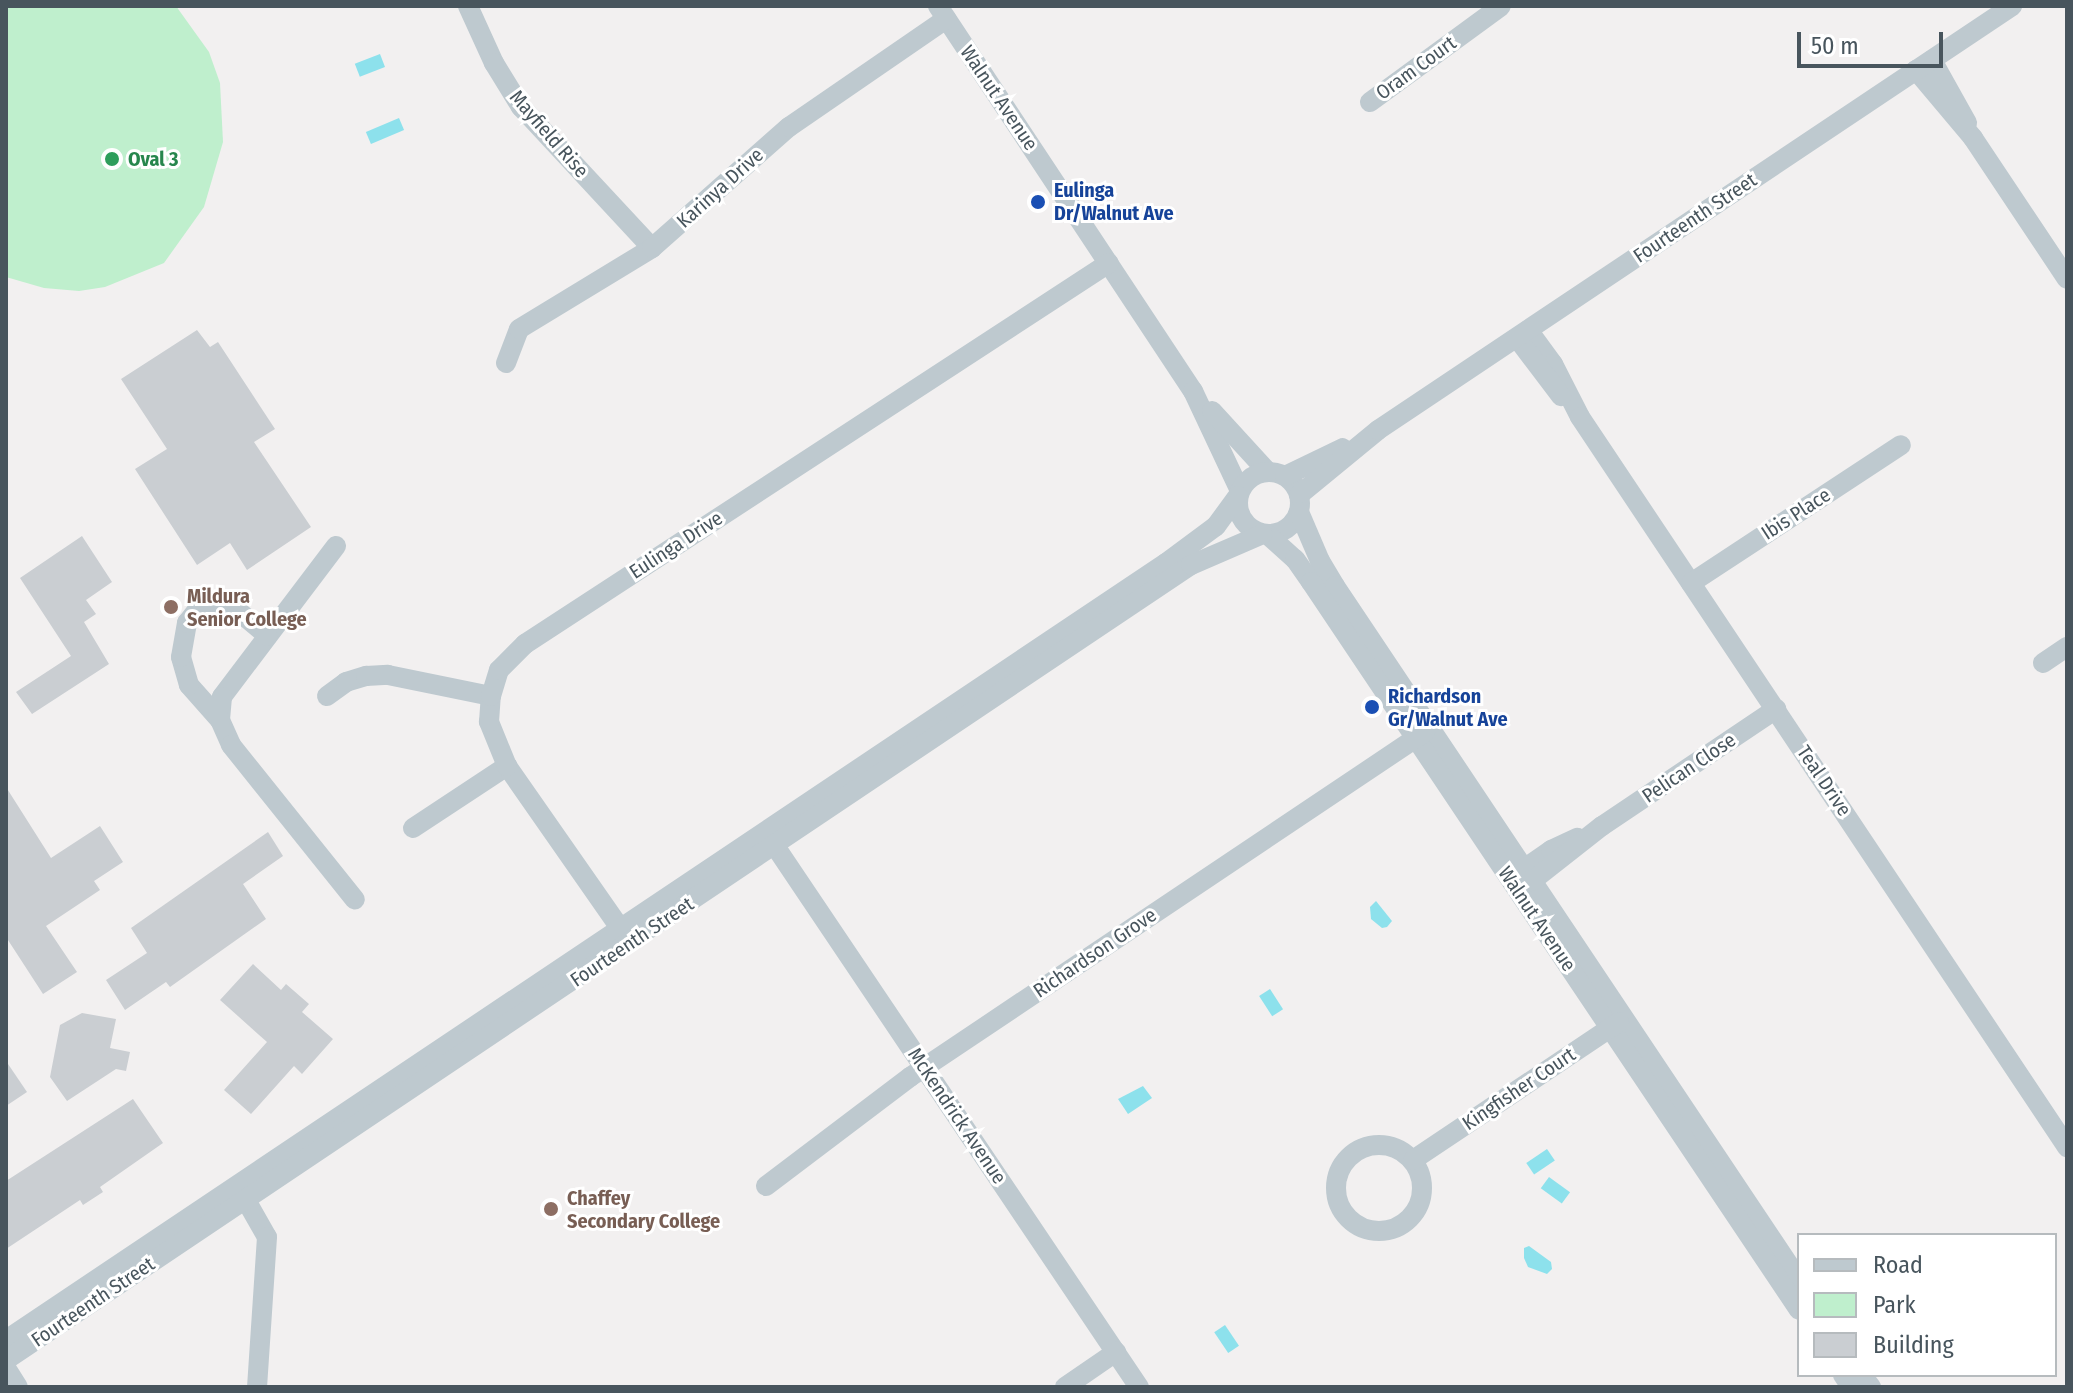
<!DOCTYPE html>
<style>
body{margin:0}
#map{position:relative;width:2073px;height:1393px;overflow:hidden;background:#f2f0f0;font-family:"Fira Sans Condensed",sans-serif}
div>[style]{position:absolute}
.green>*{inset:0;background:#bfefcd}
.water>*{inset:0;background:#8de1ec;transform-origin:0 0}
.building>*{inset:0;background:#caced2}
.minor>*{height:20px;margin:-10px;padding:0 10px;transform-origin:10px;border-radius:10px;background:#bec9cf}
.minor>.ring{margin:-10px;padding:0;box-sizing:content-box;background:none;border:20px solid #bec9cf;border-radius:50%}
.dots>*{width:22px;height:22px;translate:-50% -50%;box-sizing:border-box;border:4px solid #fff;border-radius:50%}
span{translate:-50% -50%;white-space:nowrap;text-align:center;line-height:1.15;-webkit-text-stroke:6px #fff;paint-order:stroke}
.street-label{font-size:20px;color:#48555d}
.leisure-label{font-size:20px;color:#27864d;font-weight:700}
.left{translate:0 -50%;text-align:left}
.transit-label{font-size:20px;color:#164399;font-weight:700}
.education-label{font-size:20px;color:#785e54;font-weight:700}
.frame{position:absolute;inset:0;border:8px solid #48555d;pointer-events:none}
.legend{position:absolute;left:1797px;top:1233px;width:260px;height:144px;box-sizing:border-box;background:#fff;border:2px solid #b6bbbe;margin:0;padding:10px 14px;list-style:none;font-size:24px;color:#48555d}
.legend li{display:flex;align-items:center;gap:16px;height:40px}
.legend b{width:40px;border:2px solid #b6bbbe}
.scale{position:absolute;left:1797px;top:32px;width:146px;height:36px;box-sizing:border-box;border:4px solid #48555d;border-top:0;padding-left:10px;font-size:24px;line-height:28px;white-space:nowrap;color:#48555d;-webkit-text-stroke:6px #fff;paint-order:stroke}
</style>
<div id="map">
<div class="green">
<div style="clip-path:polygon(6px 6px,176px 6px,209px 52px,220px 83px,223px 142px,204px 207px,164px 263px,105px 287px,79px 291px,44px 288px,6px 277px)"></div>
</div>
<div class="water">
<div style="left:380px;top:54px;width:14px;height:27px;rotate:69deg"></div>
<div style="left:399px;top:118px;width:13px;height:36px;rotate:67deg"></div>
<div style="clip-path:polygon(1376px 901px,1392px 921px,1387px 927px,1382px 928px,1371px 919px,1370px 907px)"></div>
<div style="left:1270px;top:989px;width:24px;height:13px;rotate:57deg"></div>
<div style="clip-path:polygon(1143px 1086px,1152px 1098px,1128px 1114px,1118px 1099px)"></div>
<div style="left:1547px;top:1149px;width:14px;height:25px;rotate:56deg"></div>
<div style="left:1549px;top:1177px;width:26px;height:14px;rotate:36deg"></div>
<div style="clip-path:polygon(1529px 1246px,1551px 1262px,1552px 1269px,1547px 1274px,1528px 1267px,1524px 1258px,1524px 1248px)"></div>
<div style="left:1225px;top:1325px;width:25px;height:13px;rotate:56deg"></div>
</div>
<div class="building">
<div style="clip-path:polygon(197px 330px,210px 347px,218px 342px,275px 429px,254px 442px,311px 527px,247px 570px,230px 543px,197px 565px,135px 469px,167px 449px,121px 379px)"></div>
<div style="clip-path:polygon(82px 536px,112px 582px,86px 600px,96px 614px,84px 622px,109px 664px,32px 714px,16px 692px,71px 656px,20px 578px)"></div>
<div style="clip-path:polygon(6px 787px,51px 858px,100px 826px,123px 862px,94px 881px,100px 890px,46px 926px,77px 972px,43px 994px,6px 937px)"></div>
<div style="clip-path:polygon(268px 832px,283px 856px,243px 884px,266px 919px,170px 987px,166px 982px,125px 1010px,106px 980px,147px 953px,131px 928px)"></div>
<div style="clip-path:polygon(253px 964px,281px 990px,286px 984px,309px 1004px,302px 1012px,333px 1039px,302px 1074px,294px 1066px,251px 1114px,224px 1090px,267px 1042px,220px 1000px)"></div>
<div style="clip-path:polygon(82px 1013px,116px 1019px,110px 1048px,130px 1052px,126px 1071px,116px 1069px,67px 1101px,50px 1077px,60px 1025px)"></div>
<div style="clip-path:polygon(6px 1061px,27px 1092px,6px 1106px)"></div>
<div style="clip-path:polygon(133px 1099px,163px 1143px,100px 1187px,103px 1192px,83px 1205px,80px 1200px,6px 1249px,6px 1181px)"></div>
</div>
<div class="minor">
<div style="left:468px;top:6px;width:63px;rotate:65.5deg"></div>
<div style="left:494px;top:63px;width:52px;rotate:58.5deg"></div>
<div style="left:521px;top:107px;width:192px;rotate:47.1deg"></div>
<div style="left:938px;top:6px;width:462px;rotate:56.5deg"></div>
<div style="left:1193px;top:391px;width:110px;rotate:64.8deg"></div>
<div style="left:1932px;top:60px;width:72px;rotate:60.9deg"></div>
<div style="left:1916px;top:70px;width:89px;rotate:50deg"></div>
<div style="left:1973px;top:138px;width:169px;rotate:56.3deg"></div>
<div style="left:1370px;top:102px;width:162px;rotate:-36.2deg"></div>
<div style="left:1528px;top:330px;width:42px;rotate:53.7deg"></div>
<div style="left:1553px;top:364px;width:59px;rotate:63deg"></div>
<div style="left:1580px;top:417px;width:878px;rotate:56.29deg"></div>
<div style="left:1517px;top:338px;width:73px;rotate:52.8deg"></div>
<div style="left:506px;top:363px;width:36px;rotate:-69deg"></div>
<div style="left:519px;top:329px;width:156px;rotate:-31.3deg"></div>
<div style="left:652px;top:248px;width:183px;rotate:-41.5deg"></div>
<div style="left:789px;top:127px;width:191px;rotate:-34.5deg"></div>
<div style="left:1212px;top:411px;width:81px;rotate:47.5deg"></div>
<div class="ring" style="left:1238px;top:472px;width:42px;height:42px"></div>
<div style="left:1285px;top:476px;width:64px;rotate:-25.8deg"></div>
<div style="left:1299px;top:495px;width:102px;rotate:-39.4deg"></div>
<div style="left:1378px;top:430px;width:763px;rotate:-33.77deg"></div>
<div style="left:1299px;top:512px;width:53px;rotate:66.8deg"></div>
<div style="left:1320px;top:561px;width:29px;rotate:59deg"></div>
<div style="left:1335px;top:586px;width:835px;rotate:56.23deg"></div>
<div style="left:1268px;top:535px;width:36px;rotate:42deg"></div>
<div style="left:1295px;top:559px;width:28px;rotate:55deg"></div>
<div style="left:1311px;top:582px;width:876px;rotate:56.16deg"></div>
<div style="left:336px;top:546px;width:189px;rotate:127.1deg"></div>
<div style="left:222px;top:697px;width:23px;rotate:95deg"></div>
<div style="left:220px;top:720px;width:27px;rotate:66deg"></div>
<div style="left:231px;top:745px;width:198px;rotate:51.3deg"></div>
<div style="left:1691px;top:583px;width:251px;rotate:-33.3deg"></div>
<div style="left:2043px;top:663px;width:29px;rotate:-34deg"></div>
<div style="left:327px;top:696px;width:24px;rotate:-36deg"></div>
<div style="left:346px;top:682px;width:21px;rotate:-17deg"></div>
<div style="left:366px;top:676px;width:22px;rotate:-3deg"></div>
<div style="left:388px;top:675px;width:105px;rotate:11.5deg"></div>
<div style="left:220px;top:720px;width:47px;rotate:-131.5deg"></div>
<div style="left:189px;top:685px;width:29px;rotate:-106deg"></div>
<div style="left:181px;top:657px;width:35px;rotate:-80deg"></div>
<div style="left:187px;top:623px;width:23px;rotate:-52deg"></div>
<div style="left:201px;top:605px;width:18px;rotate:-3deg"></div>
<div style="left:219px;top:604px;width:19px;rotate:18deg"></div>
<div style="left:237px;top:610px;width:40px;rotate:40deg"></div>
<div style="left:413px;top:828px;width:113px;rotate:-33.4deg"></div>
<div style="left:775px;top:846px;width:652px;rotate:56.07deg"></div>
<div style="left:1518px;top:878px;width:11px;rotate:-56deg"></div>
<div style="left:1524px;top:869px;width:33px;rotate:-35deg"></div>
<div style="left:1551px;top:850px;width:29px;rotate:-25deg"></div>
<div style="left:1519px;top:883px;width:13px;rotate:-9deg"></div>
<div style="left:1532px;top:881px;width:89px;rotate:-38.2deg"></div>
<div style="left:1602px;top:826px;width:210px;rotate:-33.9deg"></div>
<div style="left:620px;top:928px;width:198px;rotate:-124.9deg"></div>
<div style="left:507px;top:766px;width:48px;rotate:-112.2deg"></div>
<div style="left:489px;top:722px;width:26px;rotate:-86deg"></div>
<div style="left:491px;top:696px;width:27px;rotate:-73deg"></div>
<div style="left:499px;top:670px;width:37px;rotate:-45deg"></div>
<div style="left:525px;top:644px;width:697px;rotate:-33.12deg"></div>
<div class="ring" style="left:1336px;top:1145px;width:66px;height:66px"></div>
<div style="left:1413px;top:1160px;width:248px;rotate:-33.8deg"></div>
<div style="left:766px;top:1186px;width:181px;rotate:-37.1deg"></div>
<div style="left:910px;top:1077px;width:620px;rotate:-33.82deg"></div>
<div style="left:239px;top:1188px;width:56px;rotate:60.3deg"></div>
<div style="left:267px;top:1237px;width:150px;rotate:93.8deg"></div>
<div style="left:6px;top:1340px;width:1396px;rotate:-33.82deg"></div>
<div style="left:1166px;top:563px;width:62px;rotate:-36.5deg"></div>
<div style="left:1216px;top:526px;width:37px;rotate:-54deg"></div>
<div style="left:6px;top:1360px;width:1427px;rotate:-33.86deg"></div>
<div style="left:1191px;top:565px;width:78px;rotate:-23.3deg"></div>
<div style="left:6px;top:1368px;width:22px;rotate:58deg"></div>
<div style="left:1843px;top:1375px;width:14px;rotate:56deg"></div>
<div style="left:1862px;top:1375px;width:15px;rotate:53deg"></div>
<div style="left:1065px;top:1387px;width:62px;rotate:-34.5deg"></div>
</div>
<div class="dots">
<div style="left:112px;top:159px;background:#2e9e5b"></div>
<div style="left:1038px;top:202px;background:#1a4fb4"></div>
<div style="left:171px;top:607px;background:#8d6e63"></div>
<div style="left:1372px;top:707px;background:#1a4fb4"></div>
<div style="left:551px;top:1209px;background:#8d6e63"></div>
</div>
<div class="street-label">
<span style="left:1416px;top:68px;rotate:-36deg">Oram Court</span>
<span style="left:999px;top:98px;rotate:56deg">Walnut Avenue</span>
<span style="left:549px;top:134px;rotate:49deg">Mayfield Rise</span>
<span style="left:720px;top:188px;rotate:-42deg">Karinya Drive</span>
<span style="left:1695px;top:218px;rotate:-34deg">Fourteenth Street</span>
<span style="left:1796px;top:514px;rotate:-33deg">Ibis Place</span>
<span style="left:676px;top:545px;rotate:-33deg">Eulinga Drive</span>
<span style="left:1689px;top:768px;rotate:-34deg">Pelican Close</span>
<span style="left:1824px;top:781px;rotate:56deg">Teal Drive</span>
<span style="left:1537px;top:919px;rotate:56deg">Walnut Avenue</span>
<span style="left:632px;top:942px;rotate:-34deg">Fourteenth Street</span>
<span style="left:1095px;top:953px;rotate:-34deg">Richardson Grove</span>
<span style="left:1519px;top:1089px;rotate:-34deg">Kingfisher Court</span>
<span style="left:957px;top:1116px;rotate:56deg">McKendrick Avenue</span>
<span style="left:93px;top:1302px;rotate:-34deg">Fourteenth Street</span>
</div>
<div class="leisure-label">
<span class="left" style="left:128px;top:159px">Oval 3</span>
</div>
<div class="transit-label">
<span class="left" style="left:1054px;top:202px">Eulinga<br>Dr/Walnut Ave</span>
<span class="left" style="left:1388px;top:708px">Richardson<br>Gr/Walnut Ave</span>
</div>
<div class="education-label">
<span class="left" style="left:187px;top:608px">Mildura<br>Senior College</span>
<span class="left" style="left:567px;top:1210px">Chaffey<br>Secondary College</span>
</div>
<div class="frame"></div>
<ul class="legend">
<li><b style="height:10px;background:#bec9cf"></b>Road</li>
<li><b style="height:22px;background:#bfefcd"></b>Park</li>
<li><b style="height:22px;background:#caced2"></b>Building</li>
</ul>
<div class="scale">50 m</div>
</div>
